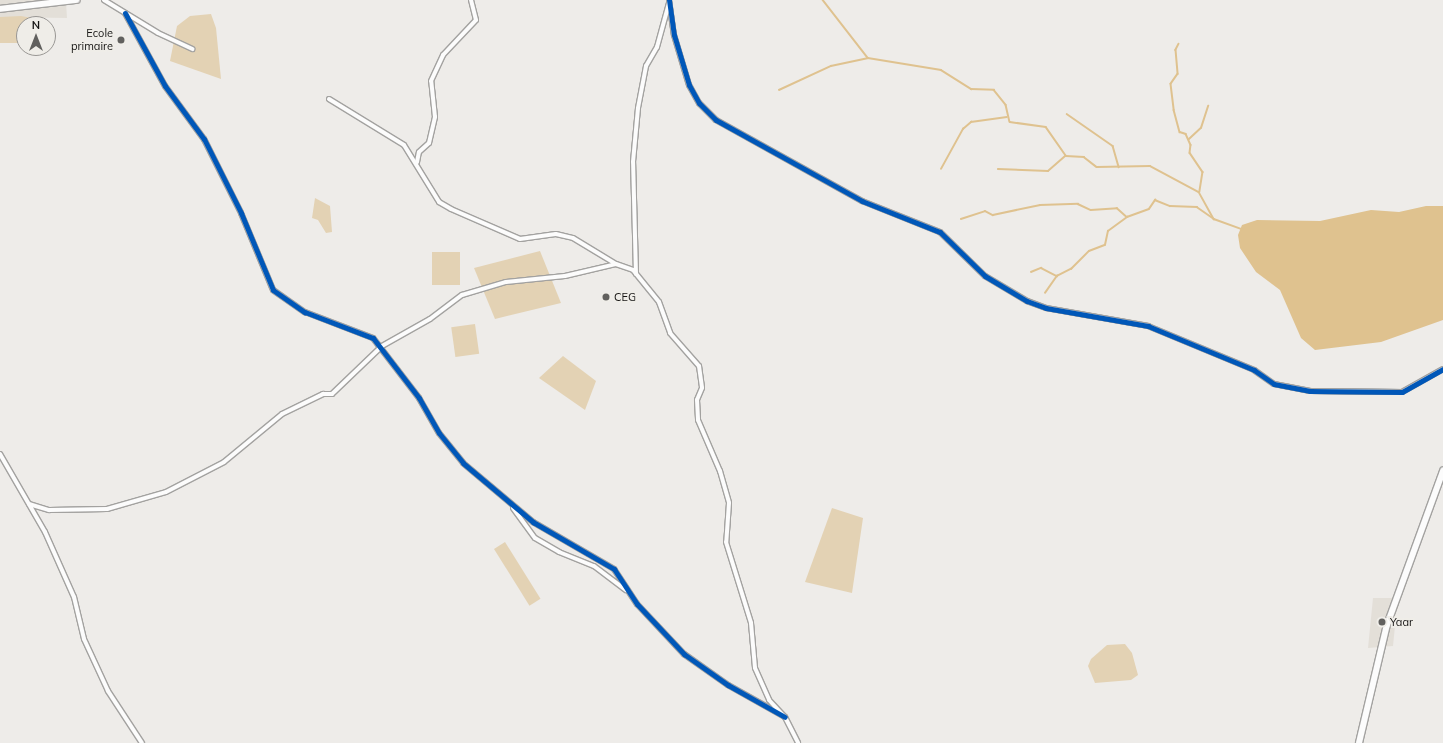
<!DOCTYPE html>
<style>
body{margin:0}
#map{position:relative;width:1443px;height:743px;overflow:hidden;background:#eeece9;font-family:Mulish,sans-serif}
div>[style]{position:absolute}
.built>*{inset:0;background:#e3dfd8}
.green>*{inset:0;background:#e3d2b4;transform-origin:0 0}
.water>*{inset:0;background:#dfc28f}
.stream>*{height:1.5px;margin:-0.75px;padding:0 0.75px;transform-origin:0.75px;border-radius:0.75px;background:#dfc28f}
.roads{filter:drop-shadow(1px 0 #a3a2a0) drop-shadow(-1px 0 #a3a2a0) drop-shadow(0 1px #a3a2a0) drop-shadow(0 -1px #a3a2a0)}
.street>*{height:4px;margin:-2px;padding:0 2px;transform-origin:2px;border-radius:2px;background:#fcfcfc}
.secondary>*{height:5.5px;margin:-2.75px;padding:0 2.75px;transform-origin:2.75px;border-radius:2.75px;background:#fcfcfc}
.cycleway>*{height:5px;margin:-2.5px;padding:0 2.5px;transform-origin:2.5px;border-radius:2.5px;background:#0057b8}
.dots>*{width:11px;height:11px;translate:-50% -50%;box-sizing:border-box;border:2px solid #efede8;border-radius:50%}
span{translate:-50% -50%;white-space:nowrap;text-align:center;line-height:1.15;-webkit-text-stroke:4px #efede8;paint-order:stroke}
.poi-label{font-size:11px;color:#151413}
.right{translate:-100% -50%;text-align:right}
.left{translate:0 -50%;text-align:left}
.north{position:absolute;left:16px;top:16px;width:40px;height:40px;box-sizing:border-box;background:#efede8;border:1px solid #989693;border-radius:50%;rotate:0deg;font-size:11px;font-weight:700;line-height:16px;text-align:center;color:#151413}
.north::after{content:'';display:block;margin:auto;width:14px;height:18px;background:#61605e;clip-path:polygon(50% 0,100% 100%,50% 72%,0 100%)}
</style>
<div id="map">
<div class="built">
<div style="clip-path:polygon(0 0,76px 0,66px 2px,67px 18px,0 17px)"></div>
<div style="clip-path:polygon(1373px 598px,1397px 598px,1387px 625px,1395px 626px,1393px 646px,1368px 648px)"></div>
</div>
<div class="green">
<div style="clip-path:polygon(211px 14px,216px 28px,221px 79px,170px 61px,177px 26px,190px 16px)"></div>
<div style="clip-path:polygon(21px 16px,32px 18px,33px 24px,24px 24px,24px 43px,0 43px,0 17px)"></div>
<div style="clip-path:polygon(315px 198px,330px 206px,332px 232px,326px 233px,318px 220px,312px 218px)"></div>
<div style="clip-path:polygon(540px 251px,561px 303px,495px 319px,474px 268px)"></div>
<div style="left:432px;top:252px;width:28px;height:33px"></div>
<div style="left:475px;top:324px;width:30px;height:24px;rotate:82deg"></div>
<div style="clip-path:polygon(563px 356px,596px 381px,585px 410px,539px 378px)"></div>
<div style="clip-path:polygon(832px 508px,863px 518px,852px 593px,805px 582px)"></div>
<div style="left:505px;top:542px;width:67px;height:13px;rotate:58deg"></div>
<div style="clip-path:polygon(1125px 644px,1132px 653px,1138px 675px,1131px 680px,1095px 683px,1088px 666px,1091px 659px,1107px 645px)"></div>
</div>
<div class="water">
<div style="clip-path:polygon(1426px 206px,1443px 206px,1443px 320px,1381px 342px,1315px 350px,1301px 338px,1280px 290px,1256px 272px,1240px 248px,1238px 235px,1242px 225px,1257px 220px,1320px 221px,1371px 210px,1399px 212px)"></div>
</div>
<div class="stream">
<div style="left:823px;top:0;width:73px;rotate:52.2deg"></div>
<div style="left:868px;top:58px;width:74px;rotate:9.3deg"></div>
<div style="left:941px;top:70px;width:36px;rotate:32deg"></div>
<div style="left:971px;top:89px;width:23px;rotate:2deg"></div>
<div style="left:994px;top:90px;width:19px;rotate:51deg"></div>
<div style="left:1006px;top:105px;width:17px;rotate:77deg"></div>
<div style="left:1010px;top:122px;width:36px;rotate:8deg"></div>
<div style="left:1046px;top:127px;width:35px;rotate:55deg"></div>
<div style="left:1066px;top:156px;width:18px;rotate:3deg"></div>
<div style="left:1084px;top:157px;width:16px;rotate:38deg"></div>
<div style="left:1097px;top:167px;width:53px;rotate:-1.1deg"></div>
<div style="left:1150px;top:166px;width:55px;rotate:28deg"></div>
<div style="left:1199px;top:192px;width:31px;rotate:61deg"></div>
<div style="left:1214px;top:219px;width:30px;rotate:20deg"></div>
<div style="left:1179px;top:44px;width:7px;rotate:117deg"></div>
<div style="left:1176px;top:50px;width:24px;rotate:85deg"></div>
<div style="left:1178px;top:74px;width:12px;rotate:125deg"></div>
<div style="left:1171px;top:84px;width:26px;rotate:83deg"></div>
<div style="left:1174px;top:110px;width:23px;rotate:75deg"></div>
<div style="left:1180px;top:132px;width:6px;rotate:18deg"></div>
<div style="left:1186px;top:134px;width:12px;rotate:66deg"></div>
<div style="left:1191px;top:145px;width:8px;rotate:97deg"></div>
<div style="left:1190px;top:153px;width:23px;rotate:56deg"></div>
<div style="left:1203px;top:172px;width:20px;rotate:99deg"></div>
<div style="left:779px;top:90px;width:57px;rotate:-24.8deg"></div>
<div style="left:831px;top:66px;width:38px;rotate:-12deg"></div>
<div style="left:1067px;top:114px;width:56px;rotate:34.8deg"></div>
<div style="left:1113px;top:146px;width:22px;rotate:74deg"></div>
<div style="left:1189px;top:139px;width:16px;rotate:-43deg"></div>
<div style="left:1201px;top:128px;width:23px;rotate:-72deg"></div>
<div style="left:941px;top:169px;width:46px;rotate:-61.2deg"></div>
<div style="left:963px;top:129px;width:11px;rotate:-41deg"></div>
<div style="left:971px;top:122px;width:36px;rotate:-8deg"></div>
<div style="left:998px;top:169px;width:50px;rotate:2.3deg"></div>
<div style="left:1048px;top:171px;width:23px;rotate:-41deg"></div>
<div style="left:961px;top:219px;width:25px;rotate:-18deg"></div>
<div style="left:985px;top:211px;width:9px;rotate:27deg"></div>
<div style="left:993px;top:215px;width:48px;rotate:-12deg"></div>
<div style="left:1040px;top:205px;width:38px;rotate:-2deg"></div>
<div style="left:1078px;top:204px;width:14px;rotate:25deg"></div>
<div style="left:1091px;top:210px;width:26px;rotate:-4deg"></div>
<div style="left:1117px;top:208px;width:13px;rotate:42deg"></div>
<div style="left:1127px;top:217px;width:23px;rotate:-20deg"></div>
<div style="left:1149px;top:209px;width:11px;rotate:-56deg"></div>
<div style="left:1155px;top:200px;width:16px;rotate:22deg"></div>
<div style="left:1170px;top:206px;width:27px;rotate:2deg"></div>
<div style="left:1197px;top:207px;width:21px;rotate:35deg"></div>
<div style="left:1031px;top:272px;width:11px;rotate:-22deg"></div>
<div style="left:1041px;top:268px;width:18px;rotate:27deg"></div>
<div style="left:1045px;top:293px;width:21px;rotate:-55deg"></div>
<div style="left:1057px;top:276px;width:16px;rotate:-27deg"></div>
<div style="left:1071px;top:269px;width:25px;rotate:-45deg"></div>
<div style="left:1089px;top:251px;width:17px;rotate:-21deg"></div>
<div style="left:1105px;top:245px;width:14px;rotate:-78deg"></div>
<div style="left:1108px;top:231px;width:24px;rotate:-36deg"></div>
</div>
<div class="roads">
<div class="street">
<div style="left:104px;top:0;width:63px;rotate:31.4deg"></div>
<div style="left:158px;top:33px;width:38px;rotate:25deg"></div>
<div style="left:669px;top:0;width:35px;rotate:82deg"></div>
<div style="left:674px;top:35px;width:52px;rotate:73.3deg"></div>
<div style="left:689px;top:85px;width:21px;rotate:61deg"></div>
<div style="left:699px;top:103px;width:24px;rotate:45deg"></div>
<div style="left:716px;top:120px;width:167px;rotate:29deg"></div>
<div style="left:862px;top:201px;width:84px;rotate:21.7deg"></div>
<div style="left:940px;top:232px;width:63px;rotate:44.4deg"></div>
<div style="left:985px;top:276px;width:49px;rotate:30.8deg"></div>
<div style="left:1027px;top:301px;width:20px;rotate:20deg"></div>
<div style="left:1046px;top:308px;width:104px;rotate:10deg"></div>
<div style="left:1148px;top:326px;width:115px;rotate:22.5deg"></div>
<div style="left:1254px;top:370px;width:24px;rotate:35deg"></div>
<div style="left:1274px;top:384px;width:37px;rotate:11deg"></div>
<div style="left:1310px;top:391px;width:92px;rotate:0.6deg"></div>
<div style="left:1402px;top:392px;width:47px;rotate:-29.3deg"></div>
<div style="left:125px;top:13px;width:83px;rotate:61.3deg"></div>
<div style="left:165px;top:86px;width:66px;rotate:53.7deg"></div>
<div style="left:204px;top:139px;width:83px;rotate:63.4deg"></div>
<div style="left:241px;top:213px;width:83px;rotate:67.4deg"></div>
<div style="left:273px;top:290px;width:39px;rotate:35deg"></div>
<div style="left:305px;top:312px;width:73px;rotate:20.9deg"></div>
<div style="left:373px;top:338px;width:76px;rotate:52.5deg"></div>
<div style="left:419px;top:398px;width:40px;rotate:60.3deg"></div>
<div style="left:439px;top:433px;width:38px;rotate:51deg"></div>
<div style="left:463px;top:463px;width:92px;rotate:40.1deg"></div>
<div style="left:533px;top:522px;width:94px;rotate:30.1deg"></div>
<div style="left:614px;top:569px;width:42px;rotate:56.7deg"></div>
<div style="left:637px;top:604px;width:69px;rotate:46.8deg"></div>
<div style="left:684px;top:654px;width:54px;rotate:35.2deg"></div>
<div style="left:728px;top:685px;width:65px;rotate:29.3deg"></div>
<div style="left:329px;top:99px;width:88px;rotate:31.5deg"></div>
<div style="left:404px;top:145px;width:67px;rotate:58.4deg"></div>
<div style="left:439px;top:202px;width:14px;rotate:30deg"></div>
<div style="left:451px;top:209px;width:75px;rotate:23.5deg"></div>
<div style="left:520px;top:239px;width:36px;rotate:-8deg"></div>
<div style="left:556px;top:234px;width:17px;rotate:13deg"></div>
<div style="left:573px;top:238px;width:50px;rotate:31.2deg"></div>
<div style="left:616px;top:264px;width:18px;rotate:19deg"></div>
<div style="left:633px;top:270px;width:41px;rotate:50.9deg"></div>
<div style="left:659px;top:302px;width:33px;rotate:70deg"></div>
<div style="left:670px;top:333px;width:44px;rotate:48.7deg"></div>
<div style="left:699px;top:366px;width:22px;rotate:82deg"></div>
<div style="left:702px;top:388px;width:13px;rotate:113deg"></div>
<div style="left:697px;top:400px;width:20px;rotate:87deg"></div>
<div style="left:698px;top:420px;width:56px;rotate:66.7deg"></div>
<div style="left:720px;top:471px;width:33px;rotate:74deg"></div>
<div style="left:729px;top:503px;width:39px;rotate:94deg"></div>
<div style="left:726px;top:542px;width:85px;rotate:72.8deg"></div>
<div style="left:751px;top:623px;width:45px;rotate:84.9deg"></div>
<div style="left:755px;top:668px;width:35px;rotate:66deg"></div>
<div style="left:769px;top:700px;width:23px;rotate:47deg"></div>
<div style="left:785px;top:717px;width:29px;rotate:63deg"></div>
<div style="left:417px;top:162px;width:10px;rotate:-79deg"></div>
<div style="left:419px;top:152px;width:13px;rotate:-42deg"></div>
<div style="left:429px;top:143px;width:27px;rotate:-77deg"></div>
<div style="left:435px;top:117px;width:36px;rotate:-96deg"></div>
<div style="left:431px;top:81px;width:29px;rotate:-65deg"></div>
<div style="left:443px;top:55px;width:48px;rotate:-46.7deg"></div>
<div style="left:476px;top:20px;width:21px;rotate:-104deg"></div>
<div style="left:636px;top:274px;width:112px;rotate:-91.5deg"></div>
<div style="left:633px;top:162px;width:54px;rotate:-84.7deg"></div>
<div style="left:638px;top:108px;width:43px;rotate:-79.2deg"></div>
<div style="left:646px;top:66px;width:22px;rotate:-60deg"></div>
<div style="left:657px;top:47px;width:46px;rotate:-74.7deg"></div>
<div style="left:0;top:454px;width:90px;rotate:60deg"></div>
<div style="left:45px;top:532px;width:71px;rotate:66deg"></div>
<div style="left:74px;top:597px;width:43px;rotate:76.6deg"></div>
<div style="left:84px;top:639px;width:57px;rotate:65.2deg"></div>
<div style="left:108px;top:691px;width:62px;rotate:56.8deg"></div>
<div style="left:29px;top:504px;width:21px;rotate:17deg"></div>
<div style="left:49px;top:510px;width:58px;rotate:-1deg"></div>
<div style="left:107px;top:509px;width:61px;rotate:-16.1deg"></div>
<div style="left:166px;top:492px;width:65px;rotate:-27.3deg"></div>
<div style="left:224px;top:462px;width:75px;rotate:-39.6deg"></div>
<div style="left:282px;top:414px;width:46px;rotate:-26deg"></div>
<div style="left:323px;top:394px;width:9px"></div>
<div style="left:332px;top:394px;width:69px;rotate:-43.8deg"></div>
<div style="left:382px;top:346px;width:55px;rotate:-29.4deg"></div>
<div style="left:430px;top:319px;width:40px;rotate:-37deg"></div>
<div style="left:462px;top:295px;width:46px;rotate:-16.5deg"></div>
<div style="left:506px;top:282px;width:59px;rotate:-5.8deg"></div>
<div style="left:565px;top:276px;width:52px;rotate:-13.2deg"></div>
<div style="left:513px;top:508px;width:37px;rotate:54deg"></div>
<div style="left:535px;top:538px;width:28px;rotate:30deg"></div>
<div style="left:559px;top:552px;width:38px;rotate:22deg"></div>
<div style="left:594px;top:566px;width:40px;rotate:37deg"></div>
</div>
<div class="secondary">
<div style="left:0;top:9px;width:77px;rotate:-6.8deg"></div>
<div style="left:1359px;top:743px;width:121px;rotate:-76.7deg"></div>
<div style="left:1387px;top:625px;width:164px;rotate:-70deg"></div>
</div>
</div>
<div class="cycleway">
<div style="left:669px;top:0;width:35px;rotate:82deg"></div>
<div style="left:674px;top:35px;width:52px;rotate:73.3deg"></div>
<div style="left:689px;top:85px;width:21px;rotate:61deg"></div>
<div style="left:699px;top:103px;width:24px;rotate:45deg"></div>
<div style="left:716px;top:120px;width:167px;rotate:29deg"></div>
<div style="left:862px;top:201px;width:84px;rotate:21.7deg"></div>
<div style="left:940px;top:232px;width:63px;rotate:44.4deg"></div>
<div style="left:985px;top:276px;width:49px;rotate:30.8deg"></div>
<div style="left:1027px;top:301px;width:20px;rotate:20deg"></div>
<div style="left:1046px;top:308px;width:104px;rotate:10deg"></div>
<div style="left:1148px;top:326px;width:115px;rotate:22.5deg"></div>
<div style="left:1254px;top:370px;width:24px;rotate:35deg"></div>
<div style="left:1274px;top:384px;width:37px;rotate:11deg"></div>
<div style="left:1310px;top:391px;width:92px;rotate:0.6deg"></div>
<div style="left:1402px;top:392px;width:47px;rotate:-29.3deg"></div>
<div style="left:125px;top:13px;width:83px;rotate:61.3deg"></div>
<div style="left:165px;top:86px;width:66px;rotate:53.7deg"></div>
<div style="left:204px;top:139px;width:83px;rotate:63.4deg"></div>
<div style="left:241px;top:213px;width:83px;rotate:67.4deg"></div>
<div style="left:273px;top:290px;width:39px;rotate:35deg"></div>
<div style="left:305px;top:312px;width:73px;rotate:20.9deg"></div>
<div style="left:373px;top:338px;width:76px;rotate:52.5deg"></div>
<div style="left:419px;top:398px;width:40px;rotate:60.3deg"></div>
<div style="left:439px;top:433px;width:38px;rotate:51deg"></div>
<div style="left:463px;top:463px;width:92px;rotate:40.1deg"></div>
<div style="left:533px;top:522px;width:94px;rotate:30.1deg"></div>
<div style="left:614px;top:569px;width:42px;rotate:56.7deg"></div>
<div style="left:637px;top:604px;width:69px;rotate:46.8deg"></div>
<div style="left:684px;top:654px;width:54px;rotate:35.2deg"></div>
<div style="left:728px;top:685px;width:65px;rotate:29.3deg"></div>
</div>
<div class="dots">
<div style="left:121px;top:40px;background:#61605e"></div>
<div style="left:606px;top:297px;background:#61605e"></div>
<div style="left:1382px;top:622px;background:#61605e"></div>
</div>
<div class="poi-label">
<span class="right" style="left:113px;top:40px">Ecole<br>primaire</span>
<span class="left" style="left:614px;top:297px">CEG</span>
<span class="left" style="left:1390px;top:622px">Yaar</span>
</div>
<div class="north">N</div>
</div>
